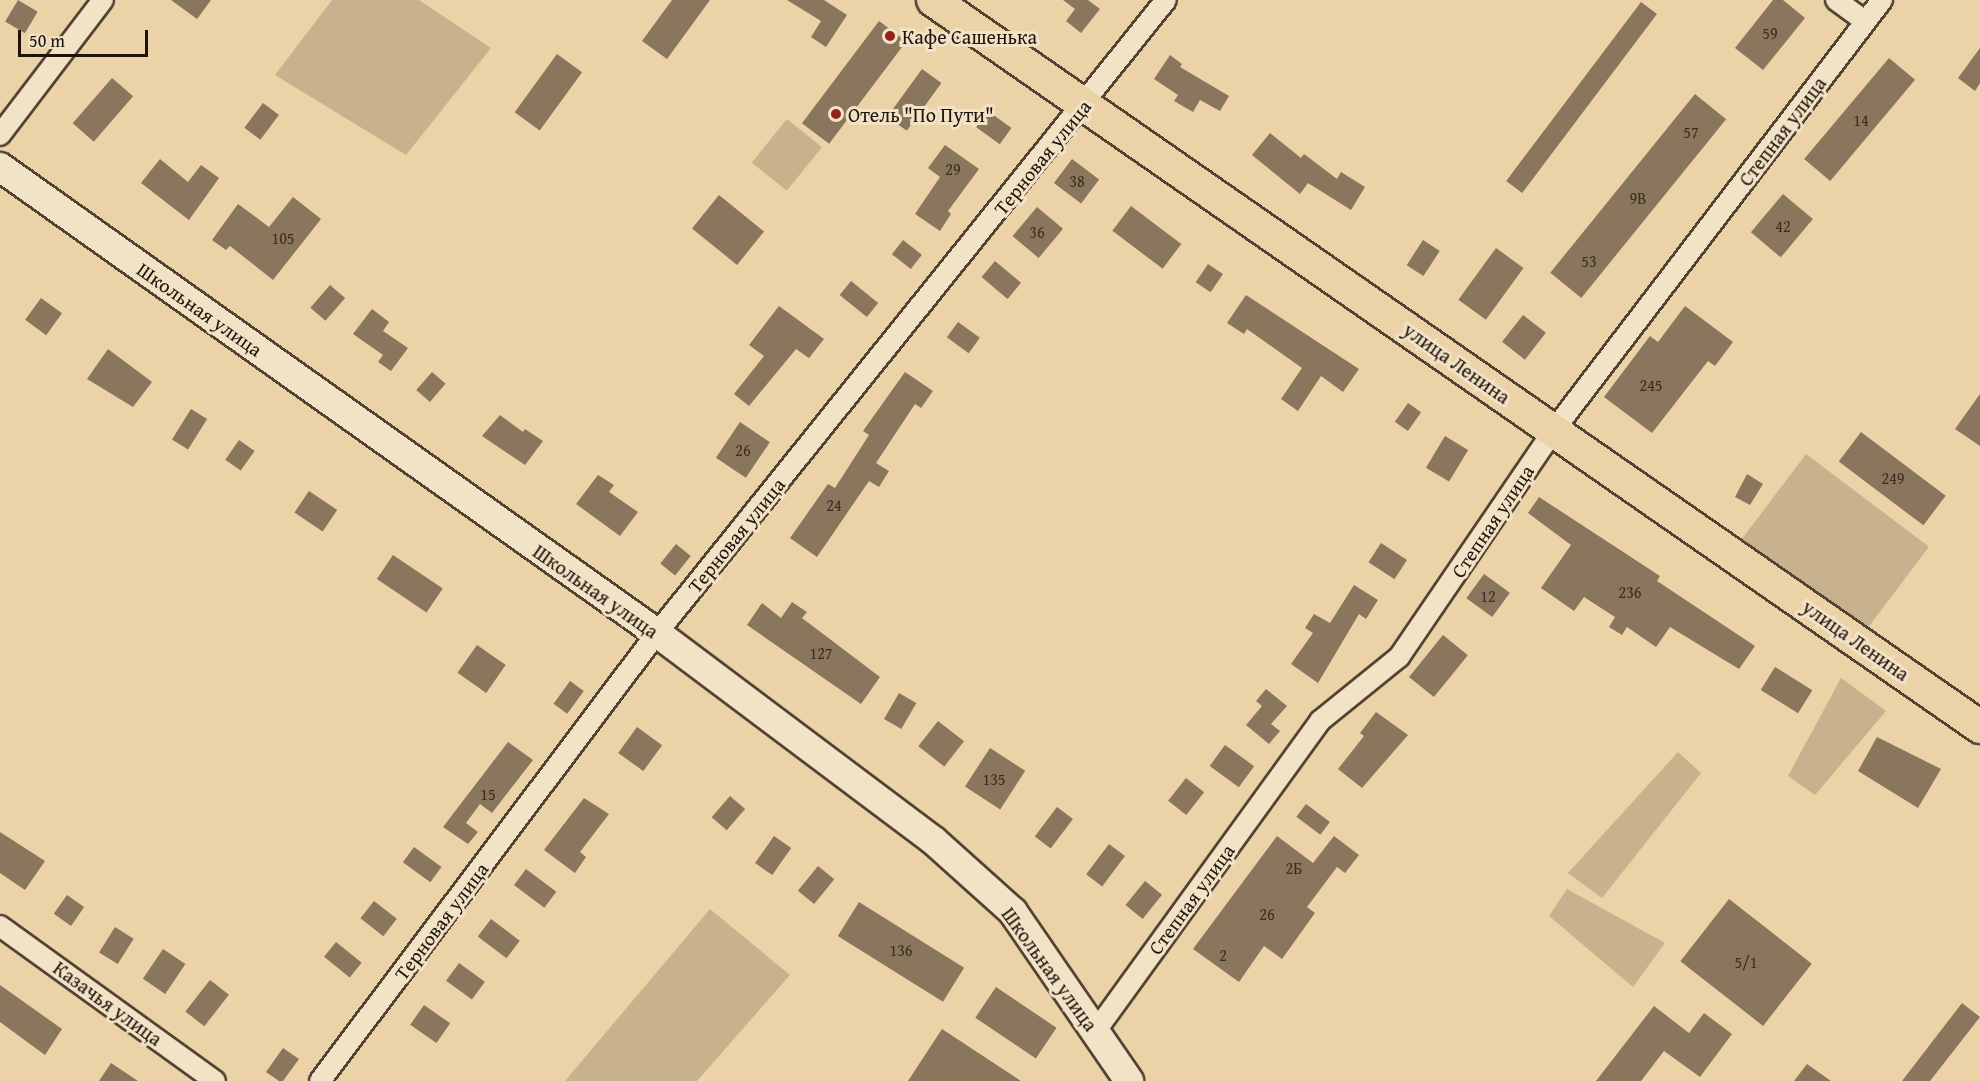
<!DOCTYPE html>
<meta charset="utf-8">
<style>
body{margin:0}
#map{position:relative;width:1980px;height:1081px;overflow:hidden;background:#ebd2a7;font-family:"Gentium Book Plus",serif}
div>[style]{position:absolute}
.green>*{inset:0;background:#c8b28d;transform-origin:0 0}
.building>*{inset:0;background:#89765d;transform-origin:0 0}
.roads{filter:drop-shadow(2px 0 #524333) drop-shadow(-2px 0 #524333) drop-shadow(0 2px #524333) drop-shadow(0 -2px #524333)}
.street>*{height:20px;margin:-10px;padding:0 10px;transform-origin:10px;border-radius:10px;background:#f2e2c6}
.secondary>*{height:28px;margin:-14px;padding:0 14px;transform-origin:14px;border-radius:14px;background:#f2e2c6}
.primary>*{height:32px;margin:-16px;padding:0 16px;transform-origin:16px;border-radius:16px;background:#ebd2a7}
.dots>*{width:16px;height:16px;translate:-50% -50%;box-sizing:border-box;border:3px solid #f2e2c6;border-radius:50%}
span{translate:-50% -50%;white-space:nowrap;text-align:center;line-height:1.15;-webkit-text-stroke:6px #f2e2c6;paint-order:stroke}
.number-label{font-size:16px;color:#3a2c20}
.number-label span{-webkit-text-stroke-width:0}
.poi-label{font-size:20px;color:#1f130c}
.left{translate:0 -50%;text-align:left}
.street-label{font-size:20px;color:#1f130c}
.scale{position:absolute;left:18px;top:30px;width:130px;height:27px;box-sizing:border-box;border:3px solid #1f130c;border-top:0;padding-left:8px;font-size:18px;line-height:21px;white-space:nowrap;color:#1f130c;-webkit-text-stroke:4px #f2e2c6;paint-order:stroke}
</style>
<div id="map">
<div class="green">
<div style="clip-path:polygon(332px 0,419px 0,491px 48px,406px 155px,275px 75px)"></div>
<div style="left:787px;top:119px;width:45px;height:56px;rotate:39deg"></div>
<div style="left:1806px;top:454px;width:154px;height:114px;rotate:37deg"></div>
<div style="clip-path:polygon(1841px 678px,1886px 711px,1815px 795px,1788px 776px)"></div>
<div style="clip-path:polygon(1678px 752px,1701px 773px,1602px 898px,1568px 873px)"></div>
<div style="clip-path:polygon(1567px 889px,1665px 943px,1633px 987px,1549px 916px)"></div>
<div style="clip-path:polygon(710px 909px,790px 975px,697px 1081px,565px 1081px)"></div>
</div>
<div class="building">
<div style="left:18px;top:0;width:23px;height:25px;rotate:31deg"></div>
<div style="clip-path:polygon(171px 0,211px 0,197px 19px)"></div>
<div style="clip-path:polygon(672px 0,710px 0,667px 59px,642px 41px)"></div>
<div style="clip-path:polygon(787px 0,824px 0,847px 15px,826px 47px,811px 37px,821px 21px)"></div>
<div style="clip-path:polygon(1063px 0,1088px 0,1100px 9px,1081px 33px,1066px 21px,1075px 9px)"></div>
<div style="clip-path:polygon(1773px 0,1783px 0,1805px 18px,1763px 70px,1735px 48px)"></div>
<div style="left:1641px;top:2px;width:20px;height:224px;rotate:37deg"></div>
<div style="left:879px;top:21px;width:34px;height:128px;rotate:37deg"></div>
<div style="clip-path:polygon(1980px 48px,1980px 83px,1975px 91px,1958px 78px)"></div>
<div style="left:557px;top:54px;width:31px;height:72px;rotate:36deg"></div>
<div style="clip-path:polygon(1170px 55px,1182px 64px,1180px 67px,1229px 96px,1220px 111px,1200px 100px,1193px 112px,1174px 101px,1178px 95px,1154px 79px)"></div>
<div style="left:1889px;top:58px;width:34px;height:132px;rotate:40deg"></div>
<div style="left:922px;top:69px;width:24px;height:59px;rotate:36deg"></div>
<div style="left:112px;top:78px;width:28px;height:60px;rotate:41deg"></div>
<div style="left:1695px;top:94px;width:40px;height:230px;rotate:39deg"></div>
<div style="left:263px;top:103px;width:20px;height:31px;rotate:37deg"></div>
<div style="left:988px;top:111px;width:29px;height:20px;rotate:36deg"></div>
<div style="clip-path:polygon(1270px 133px,1301px 158px,1304px 154px,1337px 179px,1341px 172px,1365px 187px,1351px 210px,1308px 183px,1300px 194px,1252px 155px)"></div>
<div style="clip-path:polygon(945px 145px,979px 169px,948px 211px,951px 214px,940px 231px,915px 214px,940px 177px,928px 168px)"></div>
<div style="clip-path:polygon(160px 159px,188px 182px,201px 165px,219px 178px,189px 220px,141px 183px)"></div>
<div style="left:1072px;top:159px;width:34px;height:30px;rotate:37deg"></div>
<div style="left:1783px;top:194px;width:39px;height:50px;rotate:40deg"></div>
<div style="left:719px;top:195px;width:58px;height:43px;rotate:39deg"></div>
<div style="clip-path:polygon(293px 197px,321px 219px,273px 280px,230px 246px,226px 250px,212px 240px,238px 204px,269px 227px)"></div>
<div style="left:1131px;top:206px;width:63px;height:31px;rotate:37deg"></div>
<div style="left:1037px;top:207px;width:34px;height:38px;rotate:40deg"></div>
<div style="left:903px;top:240px;width:24px;height:18px;rotate:38deg"></div>
<div style="left:1423px;top:240px;width:20px;height:30px;rotate:33deg"></div>
<div style="left:1496px;top:248px;width:34px;height:64px;rotate:36deg"></div>
<div style="left:995px;top:261px;width:34px;height:21px;rotate:40deg"></div>
<div style="left:1208px;top:264px;width:18px;height:22px;rotate:34deg"></div>
<div style="left:851px;top:281px;width:35px;height:18px;rotate:39deg"></div>
<div style="left:330px;top:285px;width:20px;height:30px;rotate:41deg"></div>
<div style="clip-path:polygon(1246px 295px,1359px 369px,1343px 392px,1321px 376px,1298px 411px,1281px 399px,1302px 368px,1247px 329px,1244px 334px,1227px 323px)"></div>
<div style="left:41px;top:298px;width:26px;height:27px;rotate:36deg"></div>
<div style="clip-path:polygon(779px 306px,824px 339px,809px 358px,796px 349px,749px 406px,734px 394px,764px 356px,749px 345px)"></div>
<div style="clip-path:polygon(1685px 306px,1733px 342px,1715px 366px,1708px 361px,1652px 433px,1604px 397px,1650px 336px,1658px 342px)"></div>
<div style="clip-path:polygon(372px 309px,389px 322px,383px 331px,408px 348px,391px 371px,378px 362px,383px 355px,353px 334px)"></div>
<div style="left:1523px;top:315px;width:29px;height:34px;rotate:38deg"></div>
<div style="left:958px;top:322px;width:27px;height:19px;rotate:36deg"></div>
<div style="clip-path:polygon(108px 349px,152px 382px,133px 407px,87px 379px)"></div>
<div style="left:432px;top:372px;width:18px;height:24px;rotate:41deg"></div>
<div style="clip-path:polygon(905px 372px,933px 391px,921px 408px,915px 404px,876px 463px,889px 471px,879px 487px,869px 481px,817px 557px,790px 538px,828px 484px,835px 488px,869px 435px,863px 431px)"></div>
<div style="clip-path:polygon(1980px 394px,1980px 446px,1955px 429px)"></div>
<div style="left:1408px;top:403px;width:16px;height:23px;rotate:35deg"></div>
<div style="left:191px;top:409px;width:19px;height:36px;rotate:32deg"></div>
<div style="clip-path:polygon(500px 415px,523px 432px,525px 429px,543px 441px,525px 465px,482px 436px)"></div>
<div style="left:740px;top:422px;width:36px;height:43px;rotate:34deg"></div>
<div style="left:1861px;top:432px;width:106px;height:37px;rotate:37deg"></div>
<div style="left:1445px;top:436px;width:27px;height:37px;rotate:31deg"></div>
<div style="left:239px;top:440px;width:19px;height:24px;rotate:35deg"></div>
<div style="clip-path:polygon(1747px 474px,1763px 484px,1750px 505px,1735px 497px)"></div>
<div style="clip-path:polygon(598px 475px,614px 485px,609px 492px,638px 512px,620px 536px,576px 504px)"></div>
<div style="left:309px;top:491px;width:34px;height:26px;rotate:34deg"></div>
<div style="clip-path:polygon(1539px 497px,1660px 576px,1657px 581px,1755px 646px,1739px 669px,1670px 627px,1656px 647px,1627px 627px,1622px 635px,1609px 627px,1615px 617px,1584px 597px,1574px 611px,1541px 588px,1571px 545px,1528px 513px)"></div>
<div style="left:1381px;top:543px;width:31px;height:23px;rotate:33deg"></div>
<div style="left:676px;top:544px;width:19px;height:25px;rotate:39deg"></div>
<div style="left:393px;top:555px;width:60px;height:29px;rotate:34deg"></div>
<div style="left:1484px;top:574px;width:32px;height:30px;rotate:36deg"></div>
<div style="clip-path:polygon(1354px 585px,1378px 600px,1366px 619px,1359px 614px,1318px 683px,1291px 664px,1313px 633px,1305px 628px,1314px 614px,1330px 623px)"></div>
<div style="clip-path:polygon(792px 602px,807px 612px,802px 618px,880px 677px,861px 704px,747px 625px,762px 603px,781px 618px)"></div>
<div style="left:1443px;top:635px;width:32px;height:54px;rotate:39deg"></div>
<div style="left:477px;top:645px;width:35px;height:34px;rotate:35deg"></div>
<div style="left:1775px;top:667px;width:44px;height:27px;rotate:32deg"></div>
<div style="left:570px;top:681px;width:17px;height:28px;rotate:36deg"></div>
<div style="clip-path:polygon(1266px 689px,1287px 706px,1271px 724px,1280px 731px,1269px 744px,1246px 725px,1262px 706px,1256px 701px)"></div>
<div style="left:899px;top:693px;width:20px;height:30px;rotate:30deg"></div>
<div style="clip-path:polygon(1376px 712px,1408px 735px,1362px 788px,1338px 769px,1364px 736px,1360px 733px)"></div>
<div style="left:938px;top:721px;width:33px;height:32px;rotate:38deg"></div>
<div style="left:637px;top:727px;width:31px;height:32px;rotate:36deg"></div>
<div style="clip-path:polygon(1877px 737px,1941px 769px,1918px 808px,1858px 771px)"></div>
<div style="clip-path:polygon(508px 742px,533px 760px,492px 813px,480px 804px,466px 823px,478px 832px,468px 844px,443px 827px)"></div>
<div style="left:1225px;top:745px;width:36px;height:26px;rotate:36deg"></div>
<div style="left:990px;top:748px;width:42px;height:46px;rotate:33deg"></div>
<div style="left:1186px;top:778px;width:23px;height:29px;rotate:38deg"></div>
<div style="left:730px;top:796px;width:20px;height:28px;rotate:41deg"></div>
<div style="clip-path:polygon(584px 798px,609px 814px,580px 852px,586px 857px,575px 873px,544px 850px)"></div>
<div style="left:1306px;top:804px;width:30px;height:16px;rotate:37deg"></div>
<div style="left:1057px;top:807px;width:20px;height:37px;rotate:37deg"></div>
<div style="clip-path:polygon(0 832px,45px 861px,25px 890px,0 873px)"></div>
<div style="left:774px;top:836px;width:21px;height:33px;rotate:35deg"></div>
<div style="clip-path:polygon(1277px 836px,1313px 863px,1334px 836px,1359px 855px,1345px 873px,1337px 867px,1307px 907px,1315px 913px,1282px 959px,1264px 946px,1239px 982px,1193px 949px)"></div>
<div style="left:1109px;top:844px;width:20px;height:38px;rotate:37deg"></div>
<div style="left:414px;top:847px;width:34px;height:19px;rotate:36deg"></div>
<div style="left:818px;top:866px;width:21px;height:32px;rotate:39deg"></div>
<div style="left:526px;top:869px;width:38px;height:20px;rotate:37deg"></div>
<div style="left:1145px;top:881px;width:22px;height:31px;rotate:39deg"></div>
<div style="left:67px;top:895px;width:21px;height:23px;rotate:35deg"></div>
<div style="left:1729px;top:899px;width:105px;height:79px;rotate:38deg"></div>
<div style="left:374px;top:901px;width:29px;height:22px;rotate:38deg"></div>
<div style="left:859px;top:902px;width:124px;height:40px;rotate:32deg"></div>
<div style="left:491px;top:919px;width:36px;height:22px;rotate:37deg"></div>
<div style="left:115px;top:927px;width:22px;height:30px;rotate:32deg"></div>
<div style="left:336px;top:942px;width:33px;height:19px;rotate:39deg"></div>
<div style="left:163px;top:949px;width:27px;height:36px;rotate:34deg"></div>
<div style="left:459px;top:963px;width:32px;height:22px;rotate:36deg"></div>
<div style="left:210px;top:980px;width:24px;height:40px;rotate:38deg"></div>
<div style="clip-path:polygon(0 985px,62px 1029px,45px 1055px,0 1022px)"></div>
<div style="left:996px;top:987px;width:73px;height:37px;rotate:34deg"></div>
<div style="clip-path:polygon(1962px 1003px,1980px 1017px,1930px 1081px,1902px 1081px)"></div>
<div style="left:424px;top:1005px;width:32px;height:24px;rotate:35deg"></div>
<div style="clip-path:polygon(1654px 1006px,1689px 1033px,1704px 1013px,1732px 1034px,1700px 1077px,1664px 1051px,1641px 1081px,1596px 1081px)"></div>
<div style="clip-path:polygon(942px 1029px,1021px 1081px,908px 1081px)"></div>
<div style="clip-path:polygon(283px 1048px,299px 1059px,283px 1081px,279px 1081px,266px 1072px)"></div>
<div style="clip-path:polygon(111px 1063px,138px 1081px,99px 1081px)"></div>
<div style="clip-path:polygon(1807px 1064px,1831px 1081px,1794px 1081px)"></div>
</div>
<div class="roads">
<div class="street">
<div style="left:1836px;top:0;width:36px;rotate:36deg"></div>
<div style="left:0;top:135px;width:170px;rotate:-52.7deg"></div>
<div style="left:0;top:926px;width:265px;rotate:35.8deg"></div>
<div style="left:1095px;top:1032px;width:384px;rotate:-54.1deg"></div>
<div style="left:1320px;top:721px;width:102px;rotate:-39deg"></div>
<div style="left:1399px;top:657px;width:275px;rotate:-55.7deg"></div>
<div style="left:1554px;top:430px;width:541px;rotate:-52.66deg"></div>
<div style="left:320px;top:1081px;width:561px;rotate:-53.05deg"></div>
<div style="left:657px;top:633px;width:812px;rotate:-51.2deg"></div>
</div>
<div class="secondary">
<div style="left:0;top:167px;width:805px;rotate:35.35deg"></div>
<div style="left:657px;top:633px;width:346px;rotate:36.9deg"></div>
<div style="left:934px;top:841px;width:106px;rotate:41.9deg"></div>
<div style="left:1013px;top:912px;width:205px;rotate:55.5deg"></div>
</div>
<div class="primary">
<div style="left:933px;top:0;width:1275px;rotate:34.77deg"></div>
</div>
</div>
<div class="dots">
<div style="left:890px;top:36px;background:#8f2418"></div>
<div style="left:836px;top:114px;background:#8f2418"></div>
</div>
<div class="number-label">
<span style="left:1770px;top:33px">59</span>
<span style="left:1861px;top:120px">14</span>
<span style="left:1691px;top:132px">57</span>
<span style="left:953px;top:169px">29</span>
<span style="left:1077px;top:181px">38</span>
<span style="left:1638px;top:198px">9В</span>
<span style="left:1783px;top:226px">42</span>
<span style="left:1037px;top:232px">36</span>
<span style="left:283px;top:238px">105</span>
<span style="left:1589px;top:261px">53</span>
<span style="left:1651px;top:385px">245</span>
<span style="left:743px;top:450px">26</span>
<span style="left:1893px;top:478px">249</span>
<span style="left:834px;top:505px">24</span>
<span style="left:1630px;top:592px">236</span>
<span style="left:1488px;top:596px">12</span>
<span style="left:821px;top:653px">127</span>
<span style="left:994px;top:779px">135</span>
<span style="left:488px;top:794px">15</span>
<span style="left:1294px;top:868px">2Б</span>
<span style="left:1267px;top:914px">26</span>
<span style="left:901px;top:950px">136</span>
<span style="left:1223px;top:955px">2</span>
<span style="left:1746px;top:962px">5/1</span>
</div>
<div class="poi-label">
<span class="left" style="left:902px;top:36px">Кафе Сашенька</span>
<span class="left" style="left:848px;top:114px">Отель "По Пути"</span>
</div>
<div class="street-label">
<span style="left:1782px;top:131px;rotate:-53deg">Степная улица</span>
<span style="left:1042px;top:157px;rotate:-51deg">Терновая улица</span>
<span style="left:200px;top:309px;rotate:35deg">Школьная улица</span>
<span style="left:1457px;top:363px;rotate:35deg">улица Ленина</span>
<span style="left:1492px;top:521px;rotate:-56deg">Степная улица</span>
<span style="left:736px;top:535px;rotate:-51deg">Терновая улица</span>
<span style="left:596px;top:591px;rotate:35deg">Школьная улица</span>
<span style="left:1856px;top:640px;rotate:35deg">улица Ленина</span>
<span style="left:1191px;top:899px;rotate:-54deg">Степная улица</span>
<span style="left:441px;top:921px;rotate:-53deg">Терновая улица</span>
<span style="left:1050px;top:969px;rotate:54deg">Школьная улица</span>
<span style="left:108px;top:1003px;rotate:36deg">Казачья улица</span>
</div>
<div class="scale">50 m</div>
</div>
